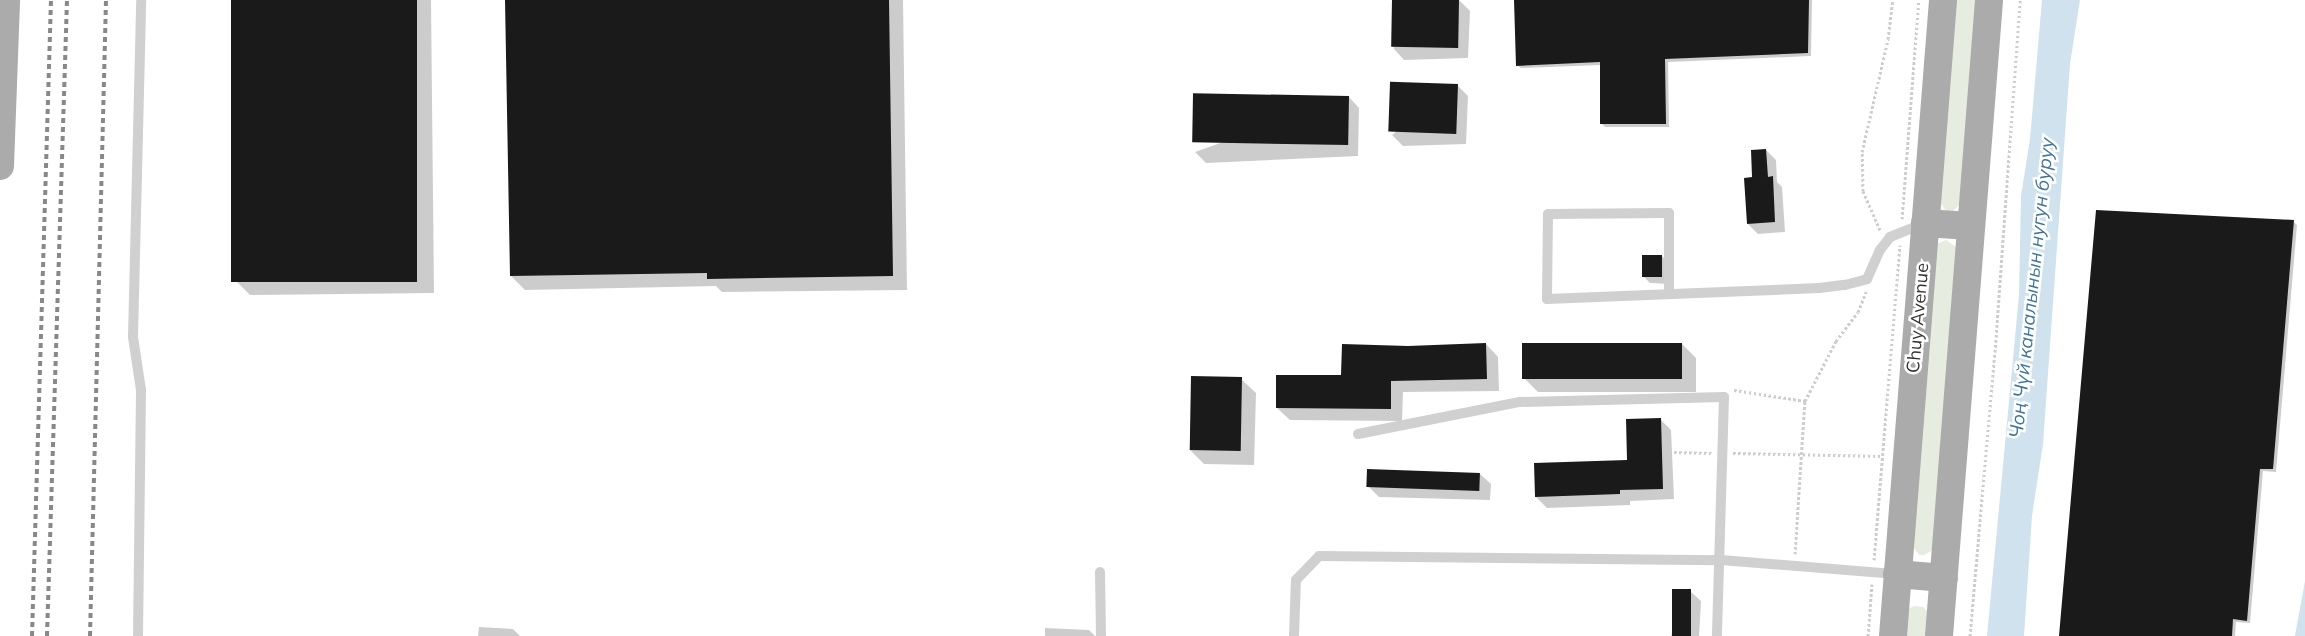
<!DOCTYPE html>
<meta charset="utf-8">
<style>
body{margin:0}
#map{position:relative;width:2305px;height:636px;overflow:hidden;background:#fff;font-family:Mulish,sans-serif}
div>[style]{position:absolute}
.green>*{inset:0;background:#e6ecdf}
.water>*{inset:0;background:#cfe2ee}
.shadow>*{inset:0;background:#0003}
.building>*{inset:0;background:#1a1a1a;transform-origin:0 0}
.path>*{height:3px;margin-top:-1.5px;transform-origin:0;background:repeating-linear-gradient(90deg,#cdcdcd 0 2.5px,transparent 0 5px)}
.lane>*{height:10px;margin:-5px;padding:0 5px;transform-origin:5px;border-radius:5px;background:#d0d0d0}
.primary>*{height:28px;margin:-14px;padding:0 14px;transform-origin:14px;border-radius:14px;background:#ababab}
.rail>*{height:4px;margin-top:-2px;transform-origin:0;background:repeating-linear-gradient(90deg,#888 0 5px,transparent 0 9px)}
span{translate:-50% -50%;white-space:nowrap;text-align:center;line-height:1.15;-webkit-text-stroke:5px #fff;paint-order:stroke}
.street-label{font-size:18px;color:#333}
.water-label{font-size:19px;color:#3f7597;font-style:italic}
</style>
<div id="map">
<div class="green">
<div style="clip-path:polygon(1954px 0,1977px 0,1961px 203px,1953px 211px,1946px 211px,1939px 201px)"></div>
<div style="clip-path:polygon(1946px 240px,1956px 247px,1933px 550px,1924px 555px,1919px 555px,1912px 545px,1935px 245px)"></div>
<div style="clip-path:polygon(1914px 606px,1923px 607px,1929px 613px,1929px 636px,1903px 636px,1908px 609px)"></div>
</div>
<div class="water">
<div style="clip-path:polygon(2042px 0,2080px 0,2070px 64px,2043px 444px,2032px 516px,2024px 636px,1987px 636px,2019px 295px,2021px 196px,2030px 139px)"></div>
<div style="clip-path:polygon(2305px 581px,2305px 636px,2295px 636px)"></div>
</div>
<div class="shadow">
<div style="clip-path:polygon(233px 0,431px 0,434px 293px,250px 295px,236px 281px)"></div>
<div style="clip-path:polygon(506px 0,903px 0,907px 290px,722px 292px,716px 286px,525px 290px,511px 276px)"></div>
<div style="clip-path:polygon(1459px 0,1470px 11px,1468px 58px,1404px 60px,1394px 49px,1393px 2px)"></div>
<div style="clip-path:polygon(1515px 0,1812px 0,1811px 56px,1668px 62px,1669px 127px,1605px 127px,1602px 124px,1601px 65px,1521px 68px,1517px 65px)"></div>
<div style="clip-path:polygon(1457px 85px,1468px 96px,1466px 144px,1403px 146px,1392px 135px)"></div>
<div style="clip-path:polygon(1349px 97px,1359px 108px,1358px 156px,1206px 163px,1195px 152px)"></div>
<div style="clip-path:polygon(1766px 150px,1776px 160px,1777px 182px,1782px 187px,1785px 232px,1758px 234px,1748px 224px)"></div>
<div style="clip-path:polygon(2294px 222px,2297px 225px,2276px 472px,2263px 471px,2250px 623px,2236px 622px,2235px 636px,2060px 636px)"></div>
<div style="clip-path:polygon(1662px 256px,1669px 263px,1669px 284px,1650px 283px,1643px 276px)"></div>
<div style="clip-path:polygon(1486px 344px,1498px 357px,1499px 391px,1403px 392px,1402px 421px,1290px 420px,1277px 408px,1408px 347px)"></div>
<div style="clip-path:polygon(1682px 344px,1696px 358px,1696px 392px,1538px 392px,1524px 378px)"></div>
<div style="clip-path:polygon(1241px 379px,1256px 393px,1254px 465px,1204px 464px,1190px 450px)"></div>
<div style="clip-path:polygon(1660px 419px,1671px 430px,1674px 499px,1630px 501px,1630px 505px,1547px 508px,1536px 497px,1629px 461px)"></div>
<div style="clip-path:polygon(1480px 474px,1491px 484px,1490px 500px,1379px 497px,1368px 486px)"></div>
<div style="clip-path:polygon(1690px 591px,1701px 601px,1699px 636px,1671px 636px)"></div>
<div style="clip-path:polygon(479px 627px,513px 629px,520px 636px,478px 636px)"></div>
<div style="clip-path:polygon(1045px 628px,1089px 630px,1095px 636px,1045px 636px)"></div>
</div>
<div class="building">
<div style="left:231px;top:0;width:186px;height:282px"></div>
<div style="clip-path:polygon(505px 0,889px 0,893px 276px,707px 279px,707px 273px,510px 276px)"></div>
<div style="left:1459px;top:0;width:48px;height:67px;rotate:91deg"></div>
<div style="clip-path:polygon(1514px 0,1809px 0,1808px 53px,1665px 59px,1666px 124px,1600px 124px,1600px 62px,1516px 66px)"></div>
<div style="left:1458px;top:84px;width:50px;height:68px;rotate:92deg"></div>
<div style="left:1349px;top:96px;width:49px;height:156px;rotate:91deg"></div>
<div style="clip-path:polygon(1766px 149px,1768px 177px,1773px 176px,1775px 222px,1747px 224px,1744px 178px,1752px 177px,1751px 150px)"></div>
<div style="clip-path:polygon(2096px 210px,2294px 220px,2273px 469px,2260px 469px,2247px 621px,2233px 619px,2232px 636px,2059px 636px)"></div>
<div style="left:1642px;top:255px;width:20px;height:22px"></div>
<div style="clip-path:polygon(1486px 343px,1487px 379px,1391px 381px,1391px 409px,1276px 408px,1276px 375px,1341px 375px,1342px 344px,1408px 346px)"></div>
<div style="left:1522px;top:343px;width:160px;height:36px"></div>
<div style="left:1191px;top:376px;width:51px;height:74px;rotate:1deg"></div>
<div style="clip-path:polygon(1661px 418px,1663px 489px,1620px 490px,1620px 494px,1535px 497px,1534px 463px,1627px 460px,1626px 419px)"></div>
<div style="left:1367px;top:469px;width:113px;height:18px;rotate:2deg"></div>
<div style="left:1672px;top:589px;width:19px;height:47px"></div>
</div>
<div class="path">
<div style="left:1902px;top:219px;width:220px;rotate:-85.6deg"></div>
<div style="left:1880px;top:230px;width:43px;rotate:-113.6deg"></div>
<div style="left:1863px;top:191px;width:39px;rotate:-91deg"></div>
<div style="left:1862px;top:152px;width:116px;rotate:-77deg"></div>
<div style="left:1888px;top:39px;width:39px;rotate:-83deg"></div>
<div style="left:1734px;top:390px;width:72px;rotate:8.8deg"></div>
<div style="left:1669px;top:452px;width:43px;rotate:1.3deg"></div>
<div style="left:1733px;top:453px;width:149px;rotate:1.2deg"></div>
<div style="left:1795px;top:554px;width:153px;rotate:-86.3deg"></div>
<div style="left:1805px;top:401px;width:68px;rotate:-62.7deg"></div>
<div style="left:1836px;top:341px;width:36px;rotate:-53deg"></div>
<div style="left:1858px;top:312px;width:22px;rotate:-68deg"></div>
<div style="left:1874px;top:560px;width:316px;rotate:-85.3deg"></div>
<div style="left:1868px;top:636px;width:52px;rotate:-85.6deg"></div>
<div style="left:1970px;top:636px;width:285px;rotate:-85deg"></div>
<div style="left:1995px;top:352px;width:353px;rotate:-85.9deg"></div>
</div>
<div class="lane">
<div style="left:1669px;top:294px;width:81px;rotate:-90deg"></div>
<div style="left:1669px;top:213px;width:121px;rotate:179.5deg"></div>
<div style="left:1548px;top:214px;width:85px;rotate:90.7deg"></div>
<div style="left:1547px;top:299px;width:272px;rotate:-2.3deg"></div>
<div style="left:1819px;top:288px;width:26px;rotate:-7deg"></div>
<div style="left:1845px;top:285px;width:23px;rotate:-15deg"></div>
<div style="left:1867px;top:279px;width:32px;rotate:-66deg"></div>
<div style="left:1880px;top:250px;width:16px;rotate:-52deg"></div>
<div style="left:1890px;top:237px;width:35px;rotate:-22deg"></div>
<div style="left:1358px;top:434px;width:165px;rotate:-11.2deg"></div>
<div style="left:1520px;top:402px;width:204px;rotate:-1.4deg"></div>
<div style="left:1724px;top:397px;width:239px;rotate:91.7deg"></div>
<div style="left:1100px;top:572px;width:64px;rotate:89.1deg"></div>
<div style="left:138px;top:636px;width:246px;rotate:-89.3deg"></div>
<div style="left:141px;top:390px;width:54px;rotate:-98.6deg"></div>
<div style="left:133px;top:337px;width:337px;rotate:-88.6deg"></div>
<div style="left:1294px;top:636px;width:56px;rotate:-88deg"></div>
<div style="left:1296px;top:580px;width:33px;rotate:-46deg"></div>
<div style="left:1319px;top:556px;width:402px;rotate:0.6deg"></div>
<div style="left:1721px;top:560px;width:176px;rotate:4.6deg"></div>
</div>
<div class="primary">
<div style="left:0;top:166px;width:166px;rotate:-87.9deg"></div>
<div style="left:1925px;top:223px;width:45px;rotate:3.8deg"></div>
<div style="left:1897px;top:574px;width:47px;rotate:4.9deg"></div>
<div style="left:1893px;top:636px;width:638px;rotate:-85.5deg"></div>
<div style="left:1939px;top:636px;width:638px;rotate:-85.5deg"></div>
</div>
<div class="rail">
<div style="left:32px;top:636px;width:636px;rotate:-88.29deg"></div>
<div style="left:47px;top:636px;width:636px;rotate:-88.2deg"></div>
<div style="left:90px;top:636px;width:636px;rotate:-88.56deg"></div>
</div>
<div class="street-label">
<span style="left:1918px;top:318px;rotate:-85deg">Chuy Avenue</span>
</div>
<div class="water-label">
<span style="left:2032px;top:288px;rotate:-84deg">Чоң Чүй каналынын нугун буруу</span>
</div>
</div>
